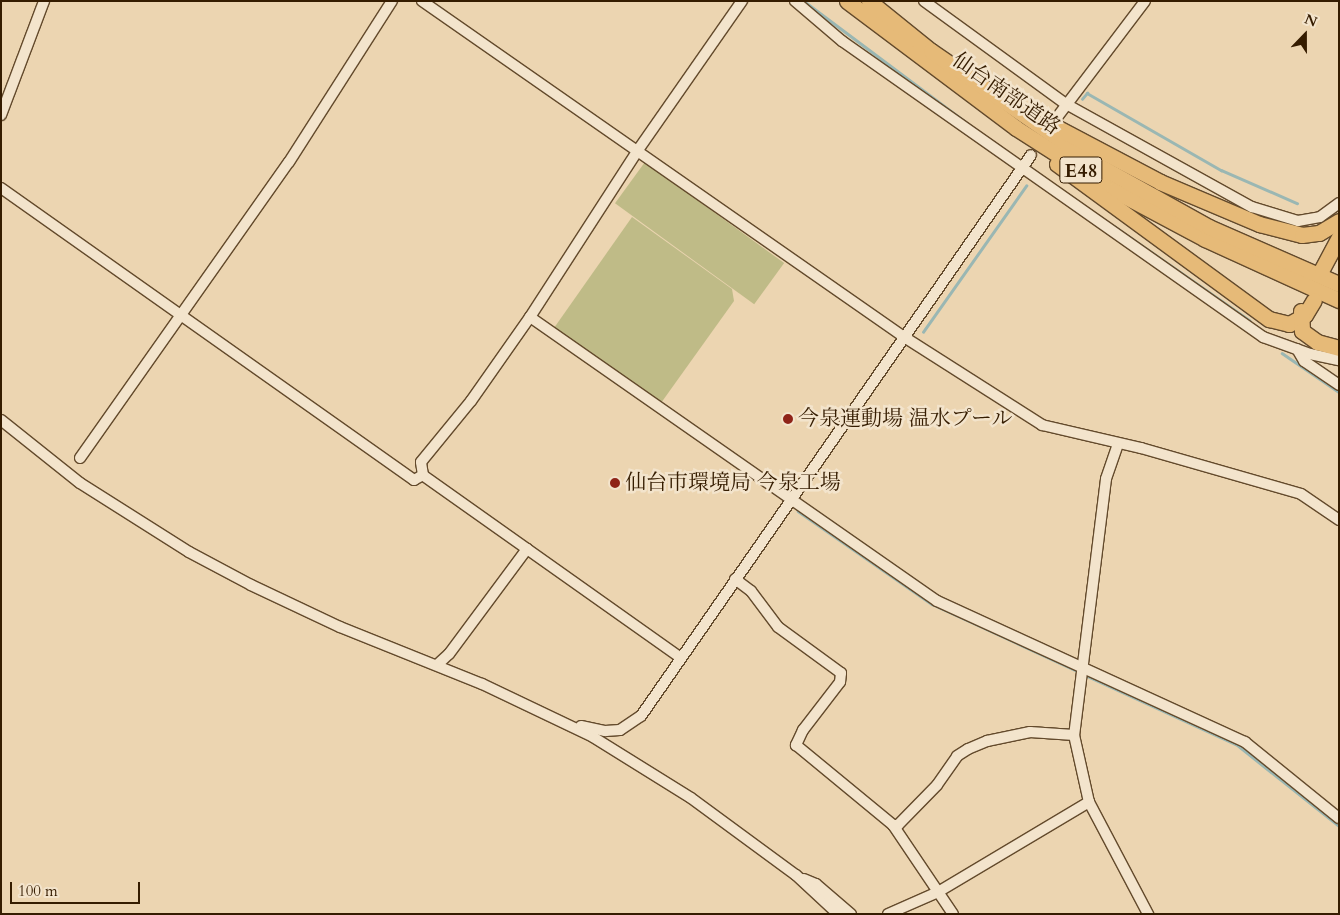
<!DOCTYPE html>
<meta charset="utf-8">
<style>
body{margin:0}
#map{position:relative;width:1340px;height:915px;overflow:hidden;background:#ecd5b1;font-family:Cardo,"Noto Serif JP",serif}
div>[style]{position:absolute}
.green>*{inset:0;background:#bfbb87;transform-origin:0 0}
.stream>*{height:2.5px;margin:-1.25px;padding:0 1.25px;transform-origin:1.25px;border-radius:1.25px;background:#9ab7b3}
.roads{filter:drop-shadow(1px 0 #634a2c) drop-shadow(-1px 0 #634a2c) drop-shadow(0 1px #634a2c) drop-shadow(0 -1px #634a2c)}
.minor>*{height:10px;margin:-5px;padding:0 5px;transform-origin:5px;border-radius:5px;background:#f3e4cc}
.highway>*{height:15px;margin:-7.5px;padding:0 7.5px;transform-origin:7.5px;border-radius:7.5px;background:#e6ba78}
.dots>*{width:14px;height:14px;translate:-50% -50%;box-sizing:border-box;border:2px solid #f3e4cc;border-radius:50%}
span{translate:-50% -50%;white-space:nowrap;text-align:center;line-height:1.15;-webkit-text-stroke:5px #f3e4cc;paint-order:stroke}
.shield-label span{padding:1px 4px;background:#f3e4cc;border:1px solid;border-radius:4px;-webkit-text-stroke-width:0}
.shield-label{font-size:20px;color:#351c00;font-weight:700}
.street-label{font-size:21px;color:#351c00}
.poi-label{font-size:21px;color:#351c00}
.left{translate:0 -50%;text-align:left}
.frame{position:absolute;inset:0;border:2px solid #351c00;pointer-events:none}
.north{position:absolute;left:1280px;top:10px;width:50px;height:50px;-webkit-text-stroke:4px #f3e4cc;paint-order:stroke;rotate:22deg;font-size:14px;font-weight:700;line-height:20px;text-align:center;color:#351c00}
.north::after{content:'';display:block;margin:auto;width:18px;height:22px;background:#351c00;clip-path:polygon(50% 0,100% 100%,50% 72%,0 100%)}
.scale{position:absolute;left:10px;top:882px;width:130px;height:22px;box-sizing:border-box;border:2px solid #351c00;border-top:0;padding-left:6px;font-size:15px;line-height:18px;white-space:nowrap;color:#351c00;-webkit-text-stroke:4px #f3e4cc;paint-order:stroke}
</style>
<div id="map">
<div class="green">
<div style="left:645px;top:162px;width:172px;height:51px;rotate:36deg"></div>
<div style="clip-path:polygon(632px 217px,732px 289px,734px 301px,661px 403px,554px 328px)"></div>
</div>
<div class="stream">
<div style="left:804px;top:1px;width:214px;rotate:36.8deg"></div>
<div style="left:1082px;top:99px;width:8px;rotate:-50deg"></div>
<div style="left:1087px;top:93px;width:155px;rotate:29.9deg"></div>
<div style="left:1221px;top:170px;width:83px;rotate:23.5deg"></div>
<div style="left:1114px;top:226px;width:165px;rotate:34.8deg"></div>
<div style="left:923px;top:332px;width:179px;rotate:-54.8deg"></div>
<div style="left:1282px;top:353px;width:69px;rotate:34.4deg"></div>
<div style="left:798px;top:511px;width:163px;rotate:34.8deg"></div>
<div style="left:932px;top:604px;width:163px;rotate:24.7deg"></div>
<div style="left:1085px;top:675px;width:166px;rotate:24.6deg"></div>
<div style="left:1236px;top:744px;width:132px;rotate:38.5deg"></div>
</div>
<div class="roads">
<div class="minor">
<div style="left:422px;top:1px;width:588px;rotate:34.88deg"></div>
<div style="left:904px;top:337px;width:164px;rotate:32.5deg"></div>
<div style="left:1042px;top:425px;width:102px;rotate:13.1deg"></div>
<div style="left:1141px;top:448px;width:166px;rotate:16deg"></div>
<div style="left:1301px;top:494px;width:46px;rotate:34.4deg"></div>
<div style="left:795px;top:1px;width:62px;rotate:40.4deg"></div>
<div style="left:842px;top:41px;width:515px;rotate:35.11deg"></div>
<div style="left:1263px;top:337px;width:50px;rotate:19.9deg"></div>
<div style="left:1310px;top:354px;width:30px;rotate:12deg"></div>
<div style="left:924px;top:1px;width:175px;rotate:36deg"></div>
<div style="left:1066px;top:104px;width:213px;rotate:29deg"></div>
<div style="left:1252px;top:207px;width:48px;rotate:16.9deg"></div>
<div style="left:1298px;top:221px;width:22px;rotate:-10deg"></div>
<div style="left:1320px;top:217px;width:24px;rotate:-36deg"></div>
<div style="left:1px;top:115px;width:122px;rotate:-69.3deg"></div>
<div style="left:1055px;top:120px;width:149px;rotate:-52.9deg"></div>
<div style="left:1px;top:188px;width:506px;rotate:35.26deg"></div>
<div style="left:414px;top:480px;width:10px;rotate:-29deg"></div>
<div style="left:530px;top:317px;width:496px;rotate:34.9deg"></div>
<div style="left:937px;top:601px;width:339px;rotate:24.6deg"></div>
<div style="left:1245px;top:742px;width:121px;rotate:39deg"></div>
<div style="left:1297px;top:349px;width:14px;rotate:60deg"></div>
<div style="left:1304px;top:361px;width:42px;rotate:34.4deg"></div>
<div style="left:1px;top:420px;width:101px;rotate:38.6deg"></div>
<div style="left:80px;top:483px;width:129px;rotate:32.3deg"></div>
<div style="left:189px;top:552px;width:70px;rotate:28deg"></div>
<div style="left:251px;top:585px;width:98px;rotate:25.3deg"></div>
<div style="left:340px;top:627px;width:153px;rotate:21.9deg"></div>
<div style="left:482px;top:684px;width:123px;rotate:25.5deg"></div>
<div style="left:593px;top:737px;width:115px;rotate:31.9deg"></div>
<div style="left:691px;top:798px;width:130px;rotate:36.3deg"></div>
<div style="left:796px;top:875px;width:57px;rotate:42.9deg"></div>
<div style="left:1118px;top:444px;width:37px;rotate:109deg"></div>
<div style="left:1106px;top:479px;width:258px;rotate:97.1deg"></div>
<div style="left:1074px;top:735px;width:69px;rotate:77.4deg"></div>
<div style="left:1089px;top:802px;width:127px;rotate:62.2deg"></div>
<div style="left:80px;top:458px;width:362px;rotate:-54.8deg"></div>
<div style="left:289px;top:162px;width:191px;rotate:-57.4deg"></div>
<div style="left:735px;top:579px;width:20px;rotate:37deg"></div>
<div style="left:751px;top:591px;width:45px;rotate:53.1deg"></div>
<div style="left:778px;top:627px;width:78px;rotate:36.1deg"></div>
<div style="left:841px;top:673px;width:9px;rotate:96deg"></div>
<div style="left:840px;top:682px;width:61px;rotate:127.6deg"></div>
<div style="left:803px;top:730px;width:17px;rotate:115deg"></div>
<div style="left:796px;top:745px;width:126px;rotate:39.5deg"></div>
<div style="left:893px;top:825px;width:5px"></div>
<div style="left:898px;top:825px;width:56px;rotate:-45.7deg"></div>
<div style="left:937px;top:785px;width:35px;rotate:-55deg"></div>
<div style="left:957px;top:756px;width:13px;rotate:-32deg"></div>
<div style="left:968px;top:749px;width:21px;rotate:-23deg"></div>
<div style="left:987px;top:741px;width:44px;rotate:-11.8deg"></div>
<div style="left:1030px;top:732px;width:44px;rotate:3.9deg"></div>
<div style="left:681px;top:658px;width:316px;rotate:-144.7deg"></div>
<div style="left:423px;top:475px;width:13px;rotate:-99deg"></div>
<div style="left:421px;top:462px;width:79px;rotate:-50.7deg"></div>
<div style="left:471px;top:401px;width:103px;rotate:-54.9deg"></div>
<div style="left:530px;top:317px;width:199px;rotate:-57.1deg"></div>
<div style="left:638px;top:150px;width:182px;rotate:-55.1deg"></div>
<div style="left:437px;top:665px;width:16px;rotate:-43deg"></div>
<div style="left:449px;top:654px;width:131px;rotate:-53.4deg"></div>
<div style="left:581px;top:726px;width:25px;rotate:12deg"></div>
<div style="left:605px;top:731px;width:15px;rotate:-4deg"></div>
<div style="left:620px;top:730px;width:25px;rotate:-34deg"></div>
<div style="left:641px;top:716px;width:683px;rotate:-55.19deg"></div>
<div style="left:893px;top:825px;width:107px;rotate:56deg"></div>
<div style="left:804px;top:879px;width:13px;rotate:23deg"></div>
<div style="left:816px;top:884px;width:46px;rotate:40.6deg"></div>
<div style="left:888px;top:914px;width:55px;rotate:-23.7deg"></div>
<div style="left:938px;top:892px;width:176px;rotate:-30.8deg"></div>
</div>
<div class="highway">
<div style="left:847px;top:1px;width:211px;rotate:36.9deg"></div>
<div style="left:1016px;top:128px;width:115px;rotate:32.6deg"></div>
<div style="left:1113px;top:190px;width:104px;rotate:28deg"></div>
<div style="left:1205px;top:239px;width:147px;rotate:24.5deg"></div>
<div style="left:869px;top:1px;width:80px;rotate:38.9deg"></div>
<div style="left:931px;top:51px;width:198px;rotate:34.5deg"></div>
<div style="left:1094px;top:163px;width:132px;rotate:29.1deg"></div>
<div style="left:1209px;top:227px;width:142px;rotate:23.7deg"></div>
<div style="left:1054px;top:126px;width:120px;rotate:27.8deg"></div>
<div style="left:1160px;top:182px;width:108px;rotate:23deg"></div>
<div style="left:1259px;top:224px;width:44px;rotate:14.3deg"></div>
<div style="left:1302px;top:235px;width:17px;rotate:-7deg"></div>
<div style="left:1319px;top:233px;width:23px;rotate:-31deg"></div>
<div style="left:1057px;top:164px;width:263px;rotate:36.2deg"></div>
<div style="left:1269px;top:319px;width:21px;rotate:14deg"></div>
<div style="left:1289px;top:324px;width:18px;rotate:-29deg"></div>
<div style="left:1305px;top:315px;width:17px;rotate:-59deg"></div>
<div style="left:1322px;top:269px;width:36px;rotate:-62deg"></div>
<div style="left:1301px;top:311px;width:20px;rotate:87deg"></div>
<div style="left:1302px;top:331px;width:19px;rotate:36deg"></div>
<div style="left:1317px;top:342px;width:23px;rotate:15deg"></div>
</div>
</div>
<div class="dots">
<div style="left:788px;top:419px;background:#8f2418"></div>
<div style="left:615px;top:483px;background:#8f2418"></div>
</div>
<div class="shield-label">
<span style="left:1081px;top:170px">E48</span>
</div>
<div class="street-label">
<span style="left:1006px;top:94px;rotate:35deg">仙台南部道路</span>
</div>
<div class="poi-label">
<span class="left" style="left:798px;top:419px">今泉運動場 温水プール</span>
<span class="left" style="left:625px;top:483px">仙台市環境局 今泉工場</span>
</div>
<div class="frame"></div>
<div class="north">N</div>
<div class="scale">100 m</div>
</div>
